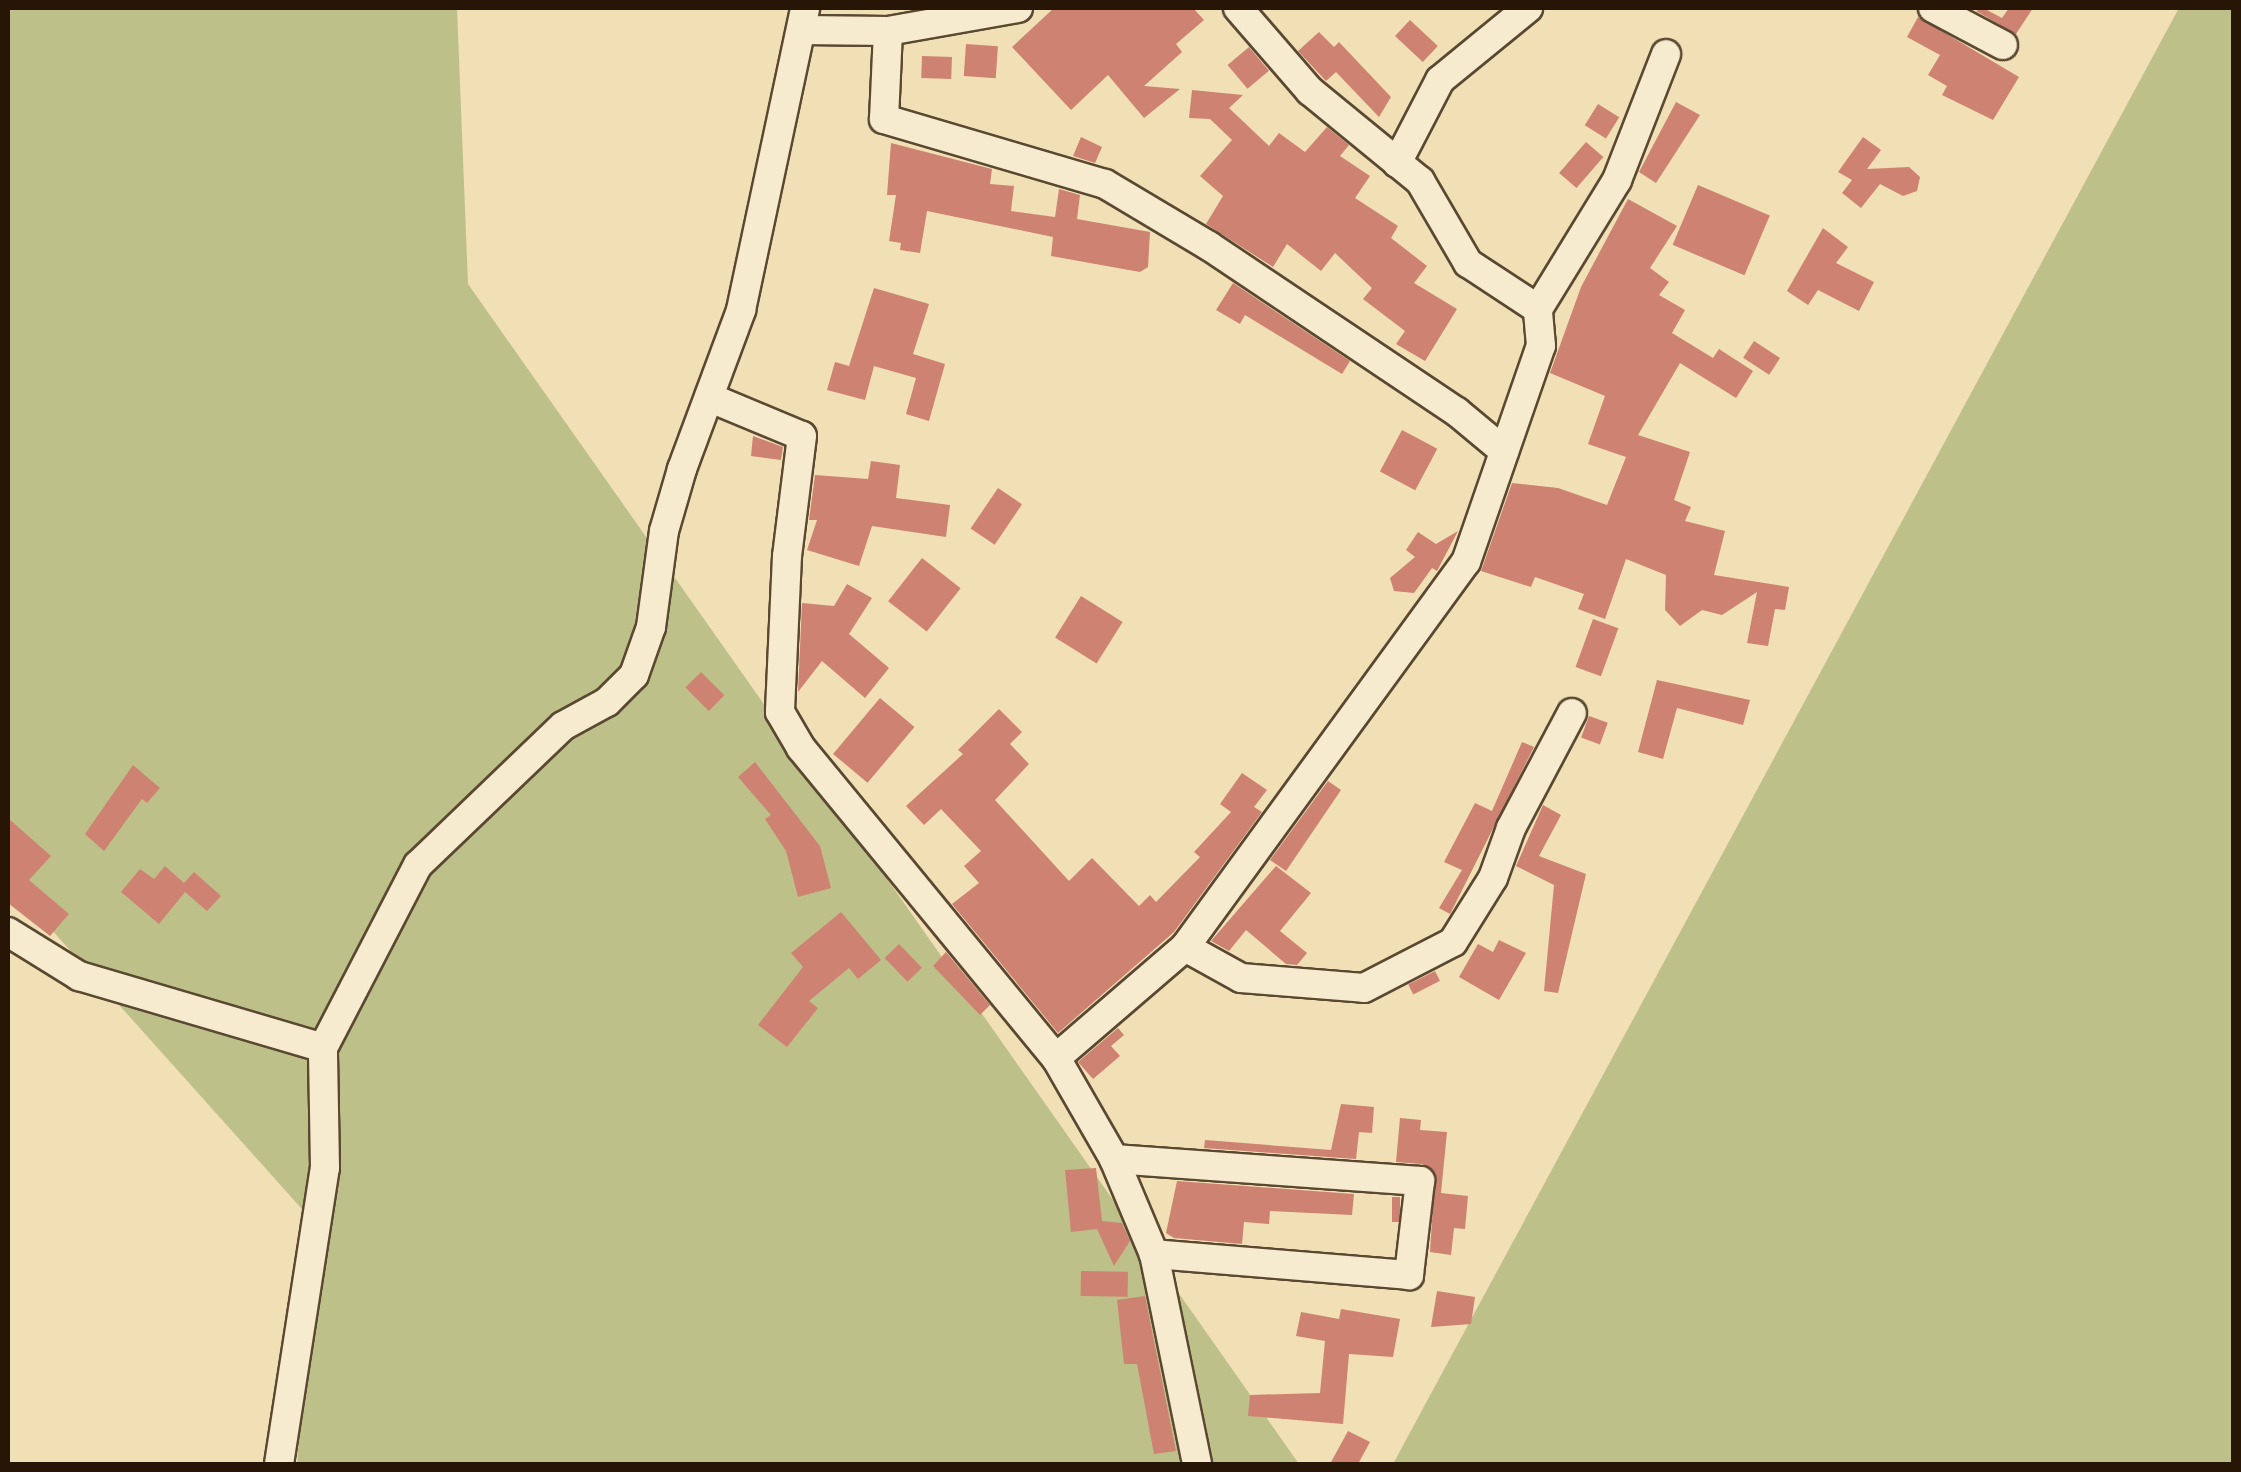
<!DOCTYPE html>
<style>
body{margin:0}
#map{position:relative;width:2241px;height:1472px;overflow:hidden;background:#f1dfb5;font-family:"Old Standard TT",serif}
div>[style]{position:absolute}
.green>*{inset:0;background:#bec08a}
.building>*{inset:0;background:#ce8271;transform-origin:0 0}
.roads{filter:drop-shadow(2px 0 #5a4831) drop-shadow(-2px 0 #5a4831) drop-shadow(0 2px #5a4831) drop-shadow(0 -2px #5a4831)}
.minor>*{height:28px;margin:-14px;padding:0 14px;transform-origin:14px;border-radius:14px;background:#f6eacf}
span{translate:-50% -50%;white-space:nowrap;text-align:center;line-height:1.15;-webkit-text-stroke:8px #f6eacf;paint-order:stroke}
.frame{position:absolute;inset:0;border:10px solid #271505;pointer-events:none}
</style>
<div id="map">
<div class="green">
<div style="clip-path:polygon(8px 8px,457px 8px,468px 284px,1299px 1464px,297px 1464px,318px 1227px,8px 881px)"></div>
<div style="clip-path:polygon(2179px 8px,2233px 8px,2233px 1464px,1393px 1464px)"></div>
</div>
<div class="building">
<div style="clip-path:polygon(1054px 8px,1193px 8px,1204px 20px,1176px 44px,1182px 52px,1144px 86px,1180px 89px,1144px 118px,1108px 75px,1071px 110px,1012px 47px)"></div>
<div style="clip-path:polygon(1983px 8px,2002px 18px,2009px 8px,2033px 8px,2016px 34px,1976px 11px)"></div>
<div style="clip-path:polygon(1918px 17px,2019px 77px,1993px 120px,1942px 95px,1947px 86px,1928px 75px,1940px 55px,1907px 37px)"></div>
<div style="left:1410px;top:20px;width:38px;height:22px;rotate:43deg"></div>
<div style="clip-path:polygon(1319px 32px,1334px 47px,1339px 42px,1391px 97px,1379px 117px,1336px 72px,1326px 81px,1298px 51px)"></div>
<div style="left:966px;top:44px;width:32px;height:32px;rotate:4deg"></div>
<div style="left:1249px;top:47px;width:31px;height:28px;rotate:50deg"></div>
<div style="left:922px;top:56px;width:30px;height:22px;rotate:2deg"></div>
<div style="clip-path:polygon(1192px 90px,1243px 95px,1229px 108px,1269px 146px,1279px 133px,1305px 152px,1327px 127px,1349px 145px,1340px 156px,1370px 176px,1355px 198px,1398px 226px,1391px 238px,1427px 266px,1414px 283px,1457px 309px,1425px 361px,1396px 344px,1405px 331px,1363px 299px,1372px 288px,1335px 253px,1321px 271px,1287px 244px,1273px 267px,1206px 224px,1223px 196px,1200px 176px,1232px 140px,1210px 119px,1189px 118px)"></div>
<div style="clip-path:polygon(1676px 102px,1700px 115px,1656px 183px,1639px 172px)"></div>
<div style="left:1598px;top:104px;width:25px;height:25px;rotate:32deg"></div>
<div style="clip-path:polygon(1081px 137px,1102px 147px,1095px 163px,1073px 156px)"></div>
<div style="clip-path:polygon(1863px 137px,1881px 150px,1867px 169px,1909px 167px,1920px 177px,1917px 191px,1903px 196px,1880px 184px,1861px 208px,1842px 193px,1852px 180px,1838px 172px)"></div>
<div style="left:1586px;top:142px;width:23px;height:41px;rotate:41deg"></div>
<div style="clip-path:polygon(891px 143px,992px 169px,990px 184px,1014px 186px,1011px 211px,1055px 217px,1059px 189px,1080px 195px,1077px 219px,1150px 232px,1148px 267px,1140px 272px,1051px 256px,1053px 237px,927px 211px,920px 253px,900px 250px,901px 243px,889px 241px,896px 195px,887px 195px)"></div>
<div style="left:1698px;top:185px;width:78px;height:65px;rotate:23deg"></div>
<div style="clip-path:polygon(1628px 199px,1677px 226px,1650px 268px,1669px 282px,1659px 295px,1685px 310px,1672px 333px,1713px 358px,1719px 349px,1753px 371px,1736px 398px,1680px 363px,1638px 435px,1690px 452px,1674px 500px,1691px 507px,1685px 521px,1725px 531px,1714px 575px,1789px 587px,1785px 610px,1775px 609px,1768px 646px,1747px 643px,1757px 592px,1722px 615px,1702px 610px,1680px 626px,1665px 610px,1666px 575px,1626px 559px,1605px 619px,1578px 609px,1584px 594px,1535px 577px,1531px 587px,1481px 571px,1512px 483px,1558px 488px,1607px 505px,1626px 457px,1588px 444px,1605px 396px,1550px 373px,1581px 287px)"></div>
<div style="clip-path:polygon(1823px 228px,1848px 247px,1836px 263px,1874px 282px,1859px 311px,1818px 290px,1808px 305px,1787px 291px)"></div>
<div style="clip-path:polygon(1233px 283px,1350px 361px,1342px 374px,1245px 315px,1240px 324px,1216px 310px)"></div>
<div style="clip-path:polygon(874px 288px,929px 304px,913px 354px,945px 364px,929px 421px,906px 414px,916px 378px,874px 366px,865px 400px,827px 390px,835px 362px,849px 366px)"></div>
<div style="left:1754px;top:341px;width:31px;height:20px;rotate:33deg"></div>
<div style="left:1402px;top:430px;width:40px;height:47px;rotate:28deg"></div>
<div style="clip-path:polygon(753px 436px,783px 447px,781px 460px,751px 456px)"></div>
<div style="clip-path:polygon(871px 461px,900px 465px,896px 498px,950px 505px,946px 537px,872px 526px,859px 566px,807px 550px,817px 520px,809px 520px,815px 475px,868px 479px)"></div>
<div style="left:998px;top:488px;width:29px;height:49px;rotate:34deg"></div>
<div style="clip-path:polygon(1458px 531px,1437px 571px,1432px 568px,1414px 593px,1394px 591px,1390px 578px,1415px 557px,1406px 550px,1418px 532px,1436px 544px)"></div>
<div style="left:922px;top:558px;width:49px;height:55px;rotate:38deg"></div>
<div style="clip-path:polygon(847px 584px,872px 598px,849px 634px,889px 668px,865px 698px,822px 661px,798px 692px,802px 603px,834px 606px)"></div>
<div style="left:1081px;top:596px;width:49px;height:49px;rotate:32deg"></div>
<div style="left:1593px;top:619px;width:27px;height:51px;rotate:20deg"></div>
<div style="left:701px;top:672px;width:33px;height:22px;rotate:45deg"></div>
<div style="clip-path:polygon(1657px 680px,1750px 700px,1743px 725px,1677px 708px,1663px 759px,1638px 752px)"></div>
<div style="left:880px;top:698px;width:45px;height:73px;rotate:40deg"></div>
<div style="clip-path:polygon(999px 709px,1022px 732px,1010px 744px,1029px 764px,995px 800px,1069px 881px,1092px 858px,1139px 906px,1150px 895px,1156px 902px,1200px 857px,1194px 852px,1231px 812px,1220px 804px,1242px 773px,1267px 790px,1254px 807px,1262px 812px,1174px 932px,1058px 1033px,952px 904px,979px 883px,964px 866px,981px 851px,941px 809px,924px 825px,906px 806px,963px 754px,958px 750px)"></div>
<div style="left:1589px;top:716px;width:20px;height:23px;rotate:20deg"></div>
<div style="clip-path:polygon(1522px 742px,1534px 747px,1450px 914px,1439px 908px,1462px 870px,1444px 862px,1475px 803px,1492px 811px)"></div>
<div style="clip-path:polygon(755px 762px,820px 846px,831px 888px,798px 897px,786px 851px,765px 819px,771px 815px,738px 777px)"></div>
<div style="clip-path:polygon(133px 765px,160px 788px,147px 803px,142px 799px,104px 851px,85px 834px)"></div>
<div style="clip-path:polygon(1328px 781px,1341px 790px,1286px 871px,1270px 860px)"></div>
<div style="clip-path:polygon(1543px 805px,1561px 815px,1539px 856px,1586px 874px,1558px 993px,1544px 991px,1554px 885px,1516px 866px)"></div>
<div style="clip-path:polygon(8px 818px,51px 856px,29px 880px,69px 914px,50px 936px,8px 903px)"></div>
<div style="clip-path:polygon(165px 866px,184px 883px,194px 872px,221px 896px,207px 911px,185px 892px,159px 924px,121px 892px,140px 869px,154px 879px)"></div>
<div style="clip-path:polygon(1276px 866px,1311px 893px,1280px 931px,1307px 953px,1297px 965px,1286px 964px,1246px 930px,1229px 951px,1211px 941px)"></div>
<div style="clip-path:polygon(841px 912px,881px 960px,858px 979px,849px 968px,809px 1001px,818px 1008px,787px 1047px,758px 1025px,803px 967px,791px 953px)"></div>
<div style="clip-path:polygon(1499px 940px,1526px 953px,1499px 1000px,1459px 977px,1478px 944px,1493px 952px)"></div>
<div style="left:899px;top:944px;width:33px;height:20px;rotate:46deg"></div>
<div style="clip-path:polygon(946px 952px,990px 1005px,980px 1015px,933px 966px)"></div>
<div style="left:1435px;top:971px;width:11px;height:30px;rotate:63deg"></div>
<div style="clip-path:polygon(1118px 1028px,1124px 1035px,1111px 1046px,1120px 1056px,1093px 1079px,1078px 1062px)"></div>
<div style="clip-path:polygon(1341px 1104px,1374px 1107px,1372px 1133px,1359px 1132px,1356px 1159px,1204px 1148px,1205px 1140px,1331px 1150px)"></div>
<div style="clip-path:polygon(1400px 1118px,1421px 1120px,1420px 1130px,1447px 1132px,1441px 1193px,1468px 1196px,1465px 1229px,1454px 1228px,1451px 1255px,1430px 1252px,1435px 1173px,1422px 1164px,1396px 1162px)"></div>
<div style="clip-path:polygon(1096px 1168px,1102px 1221px,1122px 1223px,1130px 1241px,1114px 1266px,1097px 1229px,1071px 1232px,1065px 1170px)"></div>
<div style="clip-path:polygon(1177px 1181px,1354px 1194px,1352px 1215px,1270px 1211px,1269px 1224px,1244px 1222px,1242px 1244px,1174px 1238px,1166px 1233px)"></div>
<div style="left:1392px;top:1197px;width:8px;height:25px"></div>
<div style="left:1081px;top:1271px;width:47px;height:25px;rotate:1deg"></div>
<div style="clip-path:polygon(1437px 1291px,1475px 1297px,1471px 1324px,1431px 1327px)"></div>
<div style="clip-path:polygon(1145px 1296px,1176px 1451px,1154px 1454px,1137px 1364px,1124px 1364px,1117px 1300px)"></div>
<div style="clip-path:polygon(1341px 1309px,1400px 1319px,1393px 1357px,1349px 1354px,1343px 1424px,1248px 1416px,1250px 1395px,1320px 1393px,1325px 1341px,1296px 1336px,1301px 1312px,1339px 1319px)"></div>
<div style="clip-path:polygon(1348px 1431px,1370px 1442px,1358px 1464px,1330px 1464px)"></div>
</div>
<div class="roads">
<div class="minor">
<div style="left:1933px;top:8px;width:79px;rotate:27.9deg"></div>
<div style="left:802px;top:30px;width:86px;rotate:0.7deg"></div>
<div style="left:888px;top:31px;width:132px;rotate:-10deg"></div>
<div style="left:888px;top:31px;width:88px;rotate:92.6deg"></div>
<div style="left:884px;top:119px;width:230px;rotate:16.4deg"></div>
<div style="left:1105px;top:184px;width:121px;rotate:30.8deg"></div>
<div style="left:1209px;top:246px;width:298px;rotate:33.8deg"></div>
<div style="left:1457px;top:412px;width:61px;rotate:39.7deg"></div>
<div style="left:1397px;top:163px;width:93px;rotate:-62.6deg"></div>
<div style="left:1440px;top:80px;width:114px;rotate:-39.3deg"></div>
<div style="left:1538px;top:309px;width:151px;rotate:-58.5deg"></div>
<div style="left:1617px;top:180px;width:135px;rotate:-68.7deg"></div>
<div style="left:713px;top:399px;width:96px;rotate:22.6deg"></div>
<div style="left:802px;top:436px;width:121px;rotate:97.1deg"></div>
<div style="left:787px;top:556px;width:156px;rotate:92.6deg"></div>
<div style="left:780px;top:712px;width:42px;rotate:59.7deg"></div>
<div style="left:801px;top:748px;width:401px;rotate:50.6deg"></div>
<div style="left:1056px;top:1058px;width:170px;rotate:-40.7deg"></div>
<div style="left:1185px;top:947px;width:477px;rotate:-53.9deg"></div>
<div style="left:1466px;top:562px;width:229px;rotate:-70.9deg"></div>
<div style="left:1541px;top:346px;width:37px;rotate:-95deg"></div>
<div style="left:1538px;top:309px;width:84px;rotate:-146.7deg"></div>
<div style="left:1468px;top:263px;width:95px;rotate:-120.3deg"></div>
<div style="left:1420px;top:181px;width:142px;rotate:-140.7deg"></div>
<div style="left:1310px;top:91px;width:110px;rotate:-130.9deg"></div>
<div style="left:8px;top:932px;width:84px;rotate:31.8deg"></div>
<div style="left:79px;top:976px;width:254px;rotate:16.4deg"></div>
<div style="left:1185px;top:947px;width:64px;rotate:29deg"></div>
<div style="left:1241px;top:978px;width:123px;rotate:4.6deg"></div>
<div style="left:1364px;top:988px;width:100px;rotate:-27.3deg"></div>
<div style="left:1453px;top:942px;width:75px;rotate:-58deg"></div>
<div style="left:1493px;top:878px;width:53px;rotate:-70.2deg"></div>
<div style="left:1511px;top:828px;width:130px;rotate:-62.1deg"></div>
<div style="left:1056px;top:1058px;width:116px;rotate:60.1deg"></div>
<div style="left:1114px;top:1159px;width:103px;rotate:67.2deg"></div>
<div style="left:1154px;top:1254px;width:214px;rotate:78.4deg"></div>
<div style="left:1114px;top:1159px;width:307px;rotate:4.1deg"></div>
<div style="left:1420px;top:1181px;width:95px;rotate:96.7deg"></div>
<div style="left:1409px;top:1275px;width:256px;rotate:-175.3deg"></div>
<div style="left:279px;top:1464px;width:300px;rotate:-81.2deg"></div>
<div style="left:325px;top:1168px;width:120px;rotate:-91deg"></div>
<div style="left:323px;top:1048px;width:206px;rotate:-62.6deg"></div>
<div style="left:418px;top:865px;width:201px;rotate:-43.8deg"></div>
<div style="left:563px;top:726px;width:50px;rotate:-28.6deg"></div>
<div style="left:607px;top:702px;width:38px;rotate:-45deg"></div>
<div style="left:634px;top:675px;width:51px;rotate:-70.5deg"></div>
<div style="left:651px;top:627px;width:97px;rotate:-82.3deg"></div>
<div style="left:664px;top:531px;width:65px;rotate:-73.8deg"></div>
<div style="left:682px;top:469px;width:170px;rotate:-69.6deg"></div>
<div style="left:741px;top:310px;width:309px;rotate:-78deg"></div>
</div>
</div>
<div class="frame"></div>
</div>
